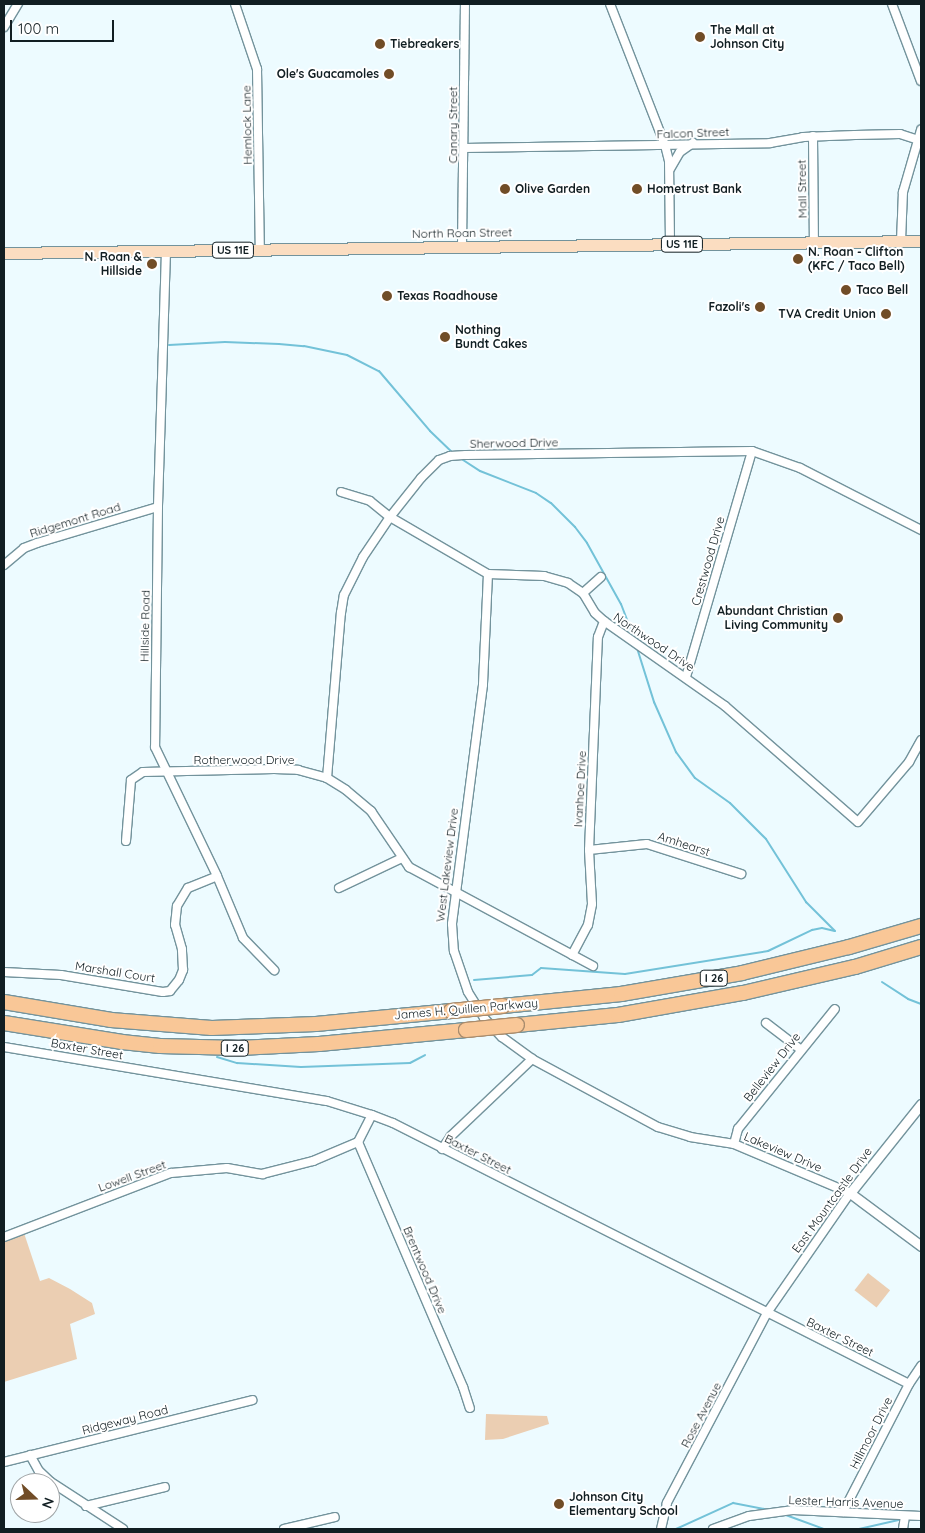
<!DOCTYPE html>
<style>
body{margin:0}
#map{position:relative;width:925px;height:1533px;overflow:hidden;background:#edfbff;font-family:Quicksand,sans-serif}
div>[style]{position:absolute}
.green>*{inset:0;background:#ebceb2;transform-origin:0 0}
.stream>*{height:2px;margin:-1px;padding:0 1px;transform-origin:1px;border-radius:1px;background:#73c2d8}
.roads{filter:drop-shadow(1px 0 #73939c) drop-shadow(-1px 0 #73939c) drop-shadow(0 1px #73939c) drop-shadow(0 -1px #73939c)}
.minor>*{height:8px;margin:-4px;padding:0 4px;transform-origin:4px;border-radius:4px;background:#fff}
.tertiary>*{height:9px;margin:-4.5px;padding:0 4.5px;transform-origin:4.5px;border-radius:4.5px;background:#fff}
.primary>*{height:11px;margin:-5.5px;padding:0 5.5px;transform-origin:5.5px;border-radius:5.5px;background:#fbddc1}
.motorway>*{height:14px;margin:-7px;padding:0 7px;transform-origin:7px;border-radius:7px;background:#f9c797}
.bridges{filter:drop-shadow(1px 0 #a88c6e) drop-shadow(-1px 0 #a88c6e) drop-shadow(0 1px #a88c6e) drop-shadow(0 -1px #a88c6e)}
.motorway-bridge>*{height:14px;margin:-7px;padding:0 7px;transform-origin:7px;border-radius:7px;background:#f9c797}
.dots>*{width:14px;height:14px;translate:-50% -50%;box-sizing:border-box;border:2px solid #fff;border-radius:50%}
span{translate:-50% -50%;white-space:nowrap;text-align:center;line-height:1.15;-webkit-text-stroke:4px #fff;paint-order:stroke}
.shield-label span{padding:1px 4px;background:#fff;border:1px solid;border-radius:4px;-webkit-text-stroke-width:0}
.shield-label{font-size:11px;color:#111e22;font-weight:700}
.poi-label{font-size:12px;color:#111e22;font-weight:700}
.left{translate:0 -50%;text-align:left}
.right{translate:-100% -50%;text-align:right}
.street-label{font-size:12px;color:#111e22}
.frame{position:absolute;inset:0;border:5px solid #111e22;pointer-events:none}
.north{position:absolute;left:10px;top:1473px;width:50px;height:50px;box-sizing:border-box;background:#fff;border:1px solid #a0a5a7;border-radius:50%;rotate:111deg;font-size:14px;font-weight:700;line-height:20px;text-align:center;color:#111e22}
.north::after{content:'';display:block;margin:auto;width:18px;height:22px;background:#714d27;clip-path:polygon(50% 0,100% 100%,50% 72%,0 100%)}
.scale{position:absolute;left:10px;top:20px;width:104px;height:22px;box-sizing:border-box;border:2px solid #111e22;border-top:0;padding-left:6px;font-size:15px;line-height:18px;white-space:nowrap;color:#111e22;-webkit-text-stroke:4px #fff;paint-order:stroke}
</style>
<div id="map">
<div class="green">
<div style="clip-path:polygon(24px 1233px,40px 1281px,49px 1278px,70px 1289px,92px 1303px,95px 1314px,70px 1324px,77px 1359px,4px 1382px,4px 1240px)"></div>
<div style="left:868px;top:1273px;width:28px;height:22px;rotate:38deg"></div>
<div style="clip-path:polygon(486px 1414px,547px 1416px,549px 1424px,503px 1439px,485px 1440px)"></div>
</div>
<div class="stream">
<div style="left:169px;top:345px;width:56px;rotate:-3.1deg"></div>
<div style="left:225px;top:342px;width:54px;rotate:2.1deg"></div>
<div style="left:279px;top:344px;width:25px;rotate:5deg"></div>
<div style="left:304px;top:346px;width:44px;rotate:11.8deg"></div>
<div style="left:347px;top:355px;width:36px;rotate:27deg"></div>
<div style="left:379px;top:371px;width:79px;rotate:49.6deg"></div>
<div style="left:430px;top:431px;width:30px;rotate:44deg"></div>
<div style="left:460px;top:458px;width:24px;rotate:33deg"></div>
<div style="left:480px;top:471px;width:60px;rotate:21.4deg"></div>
<div style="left:536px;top:493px;width:18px;rotate:34deg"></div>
<div style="left:551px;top:503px;width:34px;rotate:45deg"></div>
<div style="left:575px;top:527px;width:20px;rotate:53deg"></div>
<div style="left:587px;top:543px;width:70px;rotate:60.9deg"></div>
<div style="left:621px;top:604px;width:36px;rotate:69deg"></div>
<div style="left:637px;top:648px;width:57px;rotate:72.5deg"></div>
<div style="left:654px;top:702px;width:55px;rotate:66.3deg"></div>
<div style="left:676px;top:752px;width:32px;rotate:54deg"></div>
<div style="left:695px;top:778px;width:43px;rotate:35.5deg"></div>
<div style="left:730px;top:803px;width:51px;rotate:45deg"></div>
<div style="left:766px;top:839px;width:75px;rotate:57.6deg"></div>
<div style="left:806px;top:902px;width:41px;rotate:45deg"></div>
<div style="left:474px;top:980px;width:58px;rotate:-4.9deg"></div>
<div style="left:532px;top:975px;width:11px;rotate:-38deg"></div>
<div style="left:541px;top:968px;width:84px;rotate:4.1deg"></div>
<div style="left:625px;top:974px;width:145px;rotate:-9.1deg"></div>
<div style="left:768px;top:951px;width:49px;rotate:-25.5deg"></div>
<div style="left:812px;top:930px;width:10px;rotate:-11deg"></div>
<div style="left:822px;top:928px;width:13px;rotate:13deg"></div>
<div style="left:882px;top:982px;width:31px;rotate:33deg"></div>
<div style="left:908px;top:999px;width:14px;rotate:21deg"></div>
<div style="left:217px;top:1057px;width:21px;rotate:17deg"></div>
<div style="left:237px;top:1063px;width:64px;rotate:3.6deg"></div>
<div style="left:301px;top:1067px;width:109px;rotate:-2.1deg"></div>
<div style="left:410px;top:1063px;width:17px;rotate:-28deg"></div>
<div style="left:783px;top:1514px;width:44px;rotate:20.1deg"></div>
<div style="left:676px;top:1529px;width:63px;rotate:-24.5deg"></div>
<div style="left:733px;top:1503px;width:37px;rotate:11deg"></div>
<div style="left:859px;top:1529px;width:45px;rotate:-12.8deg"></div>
</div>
<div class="roads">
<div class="minor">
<div style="left:235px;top:4px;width:69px;rotate:71.3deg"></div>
<div style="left:257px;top:69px;width:181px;rotate:89.1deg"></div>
<div style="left:610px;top:4px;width:151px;rotate:68.7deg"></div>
<div style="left:665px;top:145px;width:16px;rotate:76deg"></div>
<div style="left:669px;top:161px;width:83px;rotate:89.3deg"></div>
<div style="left:892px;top:4px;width:82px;rotate:69.4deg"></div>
<div style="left:4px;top:27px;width:27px;rotate:-59deg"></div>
<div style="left:813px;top:136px;width:106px;rotate:89.5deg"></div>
<div style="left:464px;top:148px;width:306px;rotate:-0.9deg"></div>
<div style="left:770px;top:143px;width:34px;rotate:-10deg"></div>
<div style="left:803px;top:137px;width:52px;rotate:-2.2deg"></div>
<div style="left:855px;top:135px;width:45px;rotate:-1.3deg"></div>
<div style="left:900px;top:134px;width:22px;rotate:18deg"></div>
<div style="left:670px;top:169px;width:20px;rotate:-60deg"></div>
<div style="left:680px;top:152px;width:16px;rotate:-35deg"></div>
<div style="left:901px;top:241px;width:49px;rotate:-87.7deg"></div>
<div style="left:903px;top:192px;width:65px;rotate:-73.8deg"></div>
<div style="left:462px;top:247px;width:243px;rotate:-89.3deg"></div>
<div style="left:166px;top:251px;width:256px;rotate:91.8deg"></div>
<div style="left:158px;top:507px;width:240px;rotate:90.7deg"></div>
<div style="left:155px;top:747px;width:143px;rotate:64.3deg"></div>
<div style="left:217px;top:876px;width:67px;rotate:67.2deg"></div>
<div style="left:243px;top:938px;width:45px;rotate:45.9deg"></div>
<div style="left:341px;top:492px;width:30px;rotate:17deg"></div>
<div style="left:370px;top:501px;width:26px;rotate:39deg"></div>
<div style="left:390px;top:517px;width:113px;rotate:30.2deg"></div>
<div style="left:488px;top:574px;width:56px;rotate:2deg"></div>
<div style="left:544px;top:576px;width:25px;rotate:16deg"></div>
<div style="left:568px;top:583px;width:18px;rotate:34deg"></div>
<div style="left:583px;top:593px;width:23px;rotate:59deg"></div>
<div style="left:595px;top:613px;width:12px;rotate:42deg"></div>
<div style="left:604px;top:621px;width:148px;rotate:35.1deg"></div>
<div style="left:725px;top:706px;width:176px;rotate:41.1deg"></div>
<div style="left:858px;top:822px;width:79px;rotate:-49.6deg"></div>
<div style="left:909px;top:762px;width:25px;rotate:-61deg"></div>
<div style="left:4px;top:565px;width:26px;rotate:-40deg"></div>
<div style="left:24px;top:548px;width:14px;rotate:-21deg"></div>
<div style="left:37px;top:543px;width:126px;rotate:-16.6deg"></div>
<div style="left:488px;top:574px;width:111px;rotate:92.6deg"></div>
<div style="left:483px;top:685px;width:241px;rotate:97.4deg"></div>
<div style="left:452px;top:924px;width:27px;rotate:86deg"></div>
<div style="left:454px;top:951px;width:43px;rotate:71.1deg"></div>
<div style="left:468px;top:992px;width:31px;rotate:58deg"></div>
<div style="left:484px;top:1018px;width:26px;rotate:47deg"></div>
<div style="left:502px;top:1037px;width:37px;rotate:36deg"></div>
<div style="left:532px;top:1059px;width:143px;rotate:28.4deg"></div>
<div style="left:658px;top:1127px;width:34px;rotate:17deg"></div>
<div style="left:690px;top:1137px;width:45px;rotate:9deg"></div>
<div style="left:734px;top:1144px;width:126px;rotate:22.9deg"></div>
<div style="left:850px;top:1193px;width:146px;rotate:124.7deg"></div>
<div style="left:767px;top:1313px;width:215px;rotate:117.8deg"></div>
<div style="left:667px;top:1503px;width:27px;rotate:103deg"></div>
<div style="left:583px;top:593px;width:24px;rotate:-42deg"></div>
<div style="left:686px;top:677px;width:235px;rotate:-73.7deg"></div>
<div style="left:327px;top:778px;width:166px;rotate:-85.2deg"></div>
<div style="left:341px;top:613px;width:18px;rotate:-81deg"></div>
<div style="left:344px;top:595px;width:42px;rotate:-63.4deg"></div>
<div style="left:363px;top:557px;width:48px;rotate:-56deg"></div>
<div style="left:390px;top:517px;width:50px;rotate:-51.5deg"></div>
<div style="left:421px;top:478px;width:25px;rotate:-45deg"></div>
<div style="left:439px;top:460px;width:12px;rotate:-20deg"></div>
<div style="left:450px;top:456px;width:16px;rotate:-4deg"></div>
<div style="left:466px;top:455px;width:286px;rotate:-0.8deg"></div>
<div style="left:752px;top:451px;width:51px;rotate:19.5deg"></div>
<div style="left:800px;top:468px;width:136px;rotate:27.1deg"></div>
<div style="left:126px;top:841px;width:61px;rotate:-85.3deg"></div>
<div style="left:131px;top:780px;width:14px;rotate:-34deg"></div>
<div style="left:143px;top:772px;width:131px;rotate:-1.3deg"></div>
<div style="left:274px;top:769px;width:24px;rotate:2deg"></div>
<div style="left:298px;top:770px;width:30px;rotate:15deg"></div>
<div style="left:327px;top:778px;width:22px;rotate:32deg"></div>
<div style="left:346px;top:790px;width:33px;rotate:40deg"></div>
<div style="left:371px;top:811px;width:68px;rotate:55.8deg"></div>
<div style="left:409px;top:867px;width:209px;rotate:28.3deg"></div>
<div style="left:589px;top:850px;width:58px;rotate:-5.9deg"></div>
<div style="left:647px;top:844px;width:99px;rotate:17.7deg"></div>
<div style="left:339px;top:888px;width:70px;rotate:-25.5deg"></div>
<div style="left:572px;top:955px;width:34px;rotate:-62deg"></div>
<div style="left:588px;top:925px;width:21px;rotate:-79deg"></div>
<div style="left:592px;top:904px;width:54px;rotate:-93.2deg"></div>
<div style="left:589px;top:850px;width:213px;rotate:-87.6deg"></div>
<div style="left:598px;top:637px;width:17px;rotate:-69deg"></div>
<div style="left:4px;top:972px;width:57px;rotate:3deg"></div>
<div style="left:61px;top:975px;width:103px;rotate:9.5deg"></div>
<div style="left:163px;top:992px;width:7px;rotate:-8deg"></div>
<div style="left:170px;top:991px;width:14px;rotate:-51deg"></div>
<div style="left:179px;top:980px;width:11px;rotate:-68deg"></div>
<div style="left:183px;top:970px;width:21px;rotate:-93deg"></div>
<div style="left:182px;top:949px;width:25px;rotate:-106deg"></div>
<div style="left:175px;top:925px;width:19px;rotate:-84deg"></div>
<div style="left:177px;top:906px;width:21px;rotate:-59deg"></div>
<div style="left:188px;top:888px;width:31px;rotate:-22deg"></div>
<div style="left:766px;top:1023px;width:43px;rotate:37.4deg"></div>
<div style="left:4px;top:1047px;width:327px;rotate:9.5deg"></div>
<div style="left:327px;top:1101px;width:47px;rotate:17.3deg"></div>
<div style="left:372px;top:1115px;width:22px;rotate:21deg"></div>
<div style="left:393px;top:1123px;width:578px;rotate:26.83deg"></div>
<div style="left:358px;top:1142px;width:267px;rotate:66.8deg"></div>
<div style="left:463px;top:1387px;width:22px;rotate:72deg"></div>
<div style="left:734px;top:1144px;width:16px;rotate:-75deg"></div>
<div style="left:738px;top:1129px;width:154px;rotate:-51.1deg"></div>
<div style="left:442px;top:1149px;width:16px;rotate:-55deg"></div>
<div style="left:451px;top:1136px;width:112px;rotate:-43.5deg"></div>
<div style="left:4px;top:1237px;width:179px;rotate:-21deg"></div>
<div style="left:171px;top:1173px;width:56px;rotate:-5.1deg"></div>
<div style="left:227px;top:1168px;width:36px;rotate:10deg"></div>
<div style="left:262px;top:1174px;width:53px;rotate:-14.3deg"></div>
<div style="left:313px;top:1161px;width:49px;rotate:-22.9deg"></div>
<div style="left:358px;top:1142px;width:30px;rotate:-63deg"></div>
<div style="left:30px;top:1455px;width:18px;rotate:61deg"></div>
<div style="left:39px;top:1471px;width:16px;rotate:43deg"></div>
<div style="left:51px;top:1482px;width:86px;rotate:33.1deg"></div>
<div style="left:4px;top:1462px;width:256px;rotate:-14deg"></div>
<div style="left:86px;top:1506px;width:81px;rotate:-13.5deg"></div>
<div style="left:843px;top:1512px;width:144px;rotate:-62.7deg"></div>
<div style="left:909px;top:1384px;width:22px;rotate:-56deg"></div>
<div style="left:284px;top:1529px;width:52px;rotate:-13.2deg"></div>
<div style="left:713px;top:1529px;width:38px;rotate:-20deg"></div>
<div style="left:749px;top:1516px;width:44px;rotate:-7.8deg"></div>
<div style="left:793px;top:1510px;width:128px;rotate:2.7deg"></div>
<div style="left:903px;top:1529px;width:13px;rotate:-81deg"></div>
</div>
<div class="tertiary">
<div style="left:921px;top:1104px;width:114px;rotate:128.6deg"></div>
<div style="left:850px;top:1193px;width:89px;rotate:36.7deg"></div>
</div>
<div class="primary">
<div style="left:4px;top:253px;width:917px;rotate:-0.75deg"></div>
</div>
<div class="motorway">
<div style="left:4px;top:1002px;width:109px;rotate:9.5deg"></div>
<div style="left:111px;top:1020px;width:101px;rotate:4.5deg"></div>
<div style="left:212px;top:1028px;width:104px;rotate:-2.2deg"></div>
<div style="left:316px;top:1024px;width:136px;rotate:-5.5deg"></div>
<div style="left:503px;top:1006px;width:119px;rotate:-5.8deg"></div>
<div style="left:621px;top:994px;width:123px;rotate:-9.8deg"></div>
<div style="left:742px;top:973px;width:110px;rotate:-13.7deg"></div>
<div style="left:849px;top:947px;width:75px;rotate:-16.3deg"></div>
<div style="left:4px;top:1023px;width:120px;rotate:9.1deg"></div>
<div style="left:122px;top:1042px;width:38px;rotate:6deg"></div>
<div style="left:160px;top:1046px;width:79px;rotate:1.5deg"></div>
<div style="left:239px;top:1048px;width:80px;rotate:-2.9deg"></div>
<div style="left:319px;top:1044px;width:148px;rotate:-5.4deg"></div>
<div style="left:517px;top:1025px;width:101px;rotate:-5.7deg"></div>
<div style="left:618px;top:1015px;width:127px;rotate:-10deg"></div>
<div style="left:743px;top:993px;width:115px;rotate:-13.1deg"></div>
<div style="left:855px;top:967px;width:69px;rotate:-16.9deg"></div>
</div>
</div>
<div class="bridges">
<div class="motorway-bridge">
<div style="left:451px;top:1011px;width:52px;rotate:-5.5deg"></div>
<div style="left:466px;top:1030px;width:51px;rotate:-5.6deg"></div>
</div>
</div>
<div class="dots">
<div style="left:700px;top:37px;background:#714d27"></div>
<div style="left:380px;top:44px;background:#714d27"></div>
<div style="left:389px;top:74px;background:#714d27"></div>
<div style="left:505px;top:189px;background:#714d27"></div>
<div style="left:637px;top:189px;background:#714d27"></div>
<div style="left:798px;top:259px;background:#714d27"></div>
<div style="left:152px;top:264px;background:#714d27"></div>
<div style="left:846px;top:290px;background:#714d27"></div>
<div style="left:387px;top:296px;background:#714d27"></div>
<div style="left:760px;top:307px;background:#714d27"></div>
<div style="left:886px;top:314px;background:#714d27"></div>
<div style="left:445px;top:337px;background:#714d27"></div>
<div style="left:838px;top:618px;background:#714d27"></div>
<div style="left:559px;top:1504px;background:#714d27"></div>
</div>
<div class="shield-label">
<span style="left:682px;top:244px">US 11E</span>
<span style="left:233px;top:250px">US 11E</span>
<span style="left:714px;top:978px">I 26</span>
<span style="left:235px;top:1048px">I 26</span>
</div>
<div class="poi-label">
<span class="left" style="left:710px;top:37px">The Mall at<br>Johnson City</span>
<span class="left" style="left:390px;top:44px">Tiebreakers</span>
<span class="right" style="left:379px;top:74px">Ole's Guacamoles</span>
<span class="left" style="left:515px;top:189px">Olive Garden</span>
<span class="left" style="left:647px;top:189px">Hometrust Bank</span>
<span class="left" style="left:808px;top:259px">N. Roan - Clifton<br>(KFC / Taco Bell)</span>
<span class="right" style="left:142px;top:264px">N. Roan &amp;<br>Hillside</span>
<span class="left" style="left:856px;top:290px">Taco Bell</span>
<span class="left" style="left:397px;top:296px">Texas Roadhouse</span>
<span class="right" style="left:750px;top:307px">Fazoli's</span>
<span class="right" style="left:876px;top:314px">TVA Credit Union</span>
<span class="left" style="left:455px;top:337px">Nothing<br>Bundt Cakes</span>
<span class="right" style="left:828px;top:618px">Abundant Christian<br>Living Community</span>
<span class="left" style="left:569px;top:1504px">Johnson City<br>Elementary School</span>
</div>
<div class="street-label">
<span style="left:247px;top:125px;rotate:-91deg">Hemlock Lane</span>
<span style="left:453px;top:125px;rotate:-90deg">Canary Street</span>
<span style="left:693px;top:133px;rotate:-2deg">Falcon Street</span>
<span style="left:802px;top:189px;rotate:-91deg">Mall Street</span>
<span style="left:462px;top:233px;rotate:-1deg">North Roan Street</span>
<span style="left:514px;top:443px;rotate:-1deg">Sherwood Drive</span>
<span style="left:75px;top:520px;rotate:-17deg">Ridgemont Road</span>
<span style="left:708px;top:561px;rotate:-74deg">Crestwood Drive</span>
<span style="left:145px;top:626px;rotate:-89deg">Hillside Road</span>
<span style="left:654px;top:642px;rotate:34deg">Northwood Drive</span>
<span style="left:244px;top:760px">Rotherwood Drive</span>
<span style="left:580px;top:789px;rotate:-87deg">Ivanhoe Drive</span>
<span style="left:684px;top:844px;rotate:18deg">Amhearst</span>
<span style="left:447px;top:865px;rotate:-83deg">West Lakeview Drive</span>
<span style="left:115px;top:972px;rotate:9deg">Marshall Court</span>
<span style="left:466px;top:1009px;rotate:-5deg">James H. Quillen Parkway</span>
<span style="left:87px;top:1049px;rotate:10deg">Baxter Street</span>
<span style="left:772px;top:1067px;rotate:-52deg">Belleview Drive</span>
<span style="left:783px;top:1152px;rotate:23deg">Lakeview Drive</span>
<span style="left:478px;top:1154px;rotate:27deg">Baxter Street</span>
<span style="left:132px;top:1176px;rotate:-20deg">Lowell Street</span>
<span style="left:832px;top:1200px;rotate:-54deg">East Mountcastle Drive</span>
<span style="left:425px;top:1270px;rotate:67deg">Brentwood Drive</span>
<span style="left:840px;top:1337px;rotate:26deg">Baxter Street</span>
<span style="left:701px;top:1415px;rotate:-62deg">Rose Avenue</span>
<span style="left:125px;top:1420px;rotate:-14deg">Ridgeway Road</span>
<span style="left:871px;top:1433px;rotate:-63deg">Hillmoor Drive</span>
<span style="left:846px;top:1502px;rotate:2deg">Lester Harris Avenue</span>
</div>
<div class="frame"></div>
<div class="north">N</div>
<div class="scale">100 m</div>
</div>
